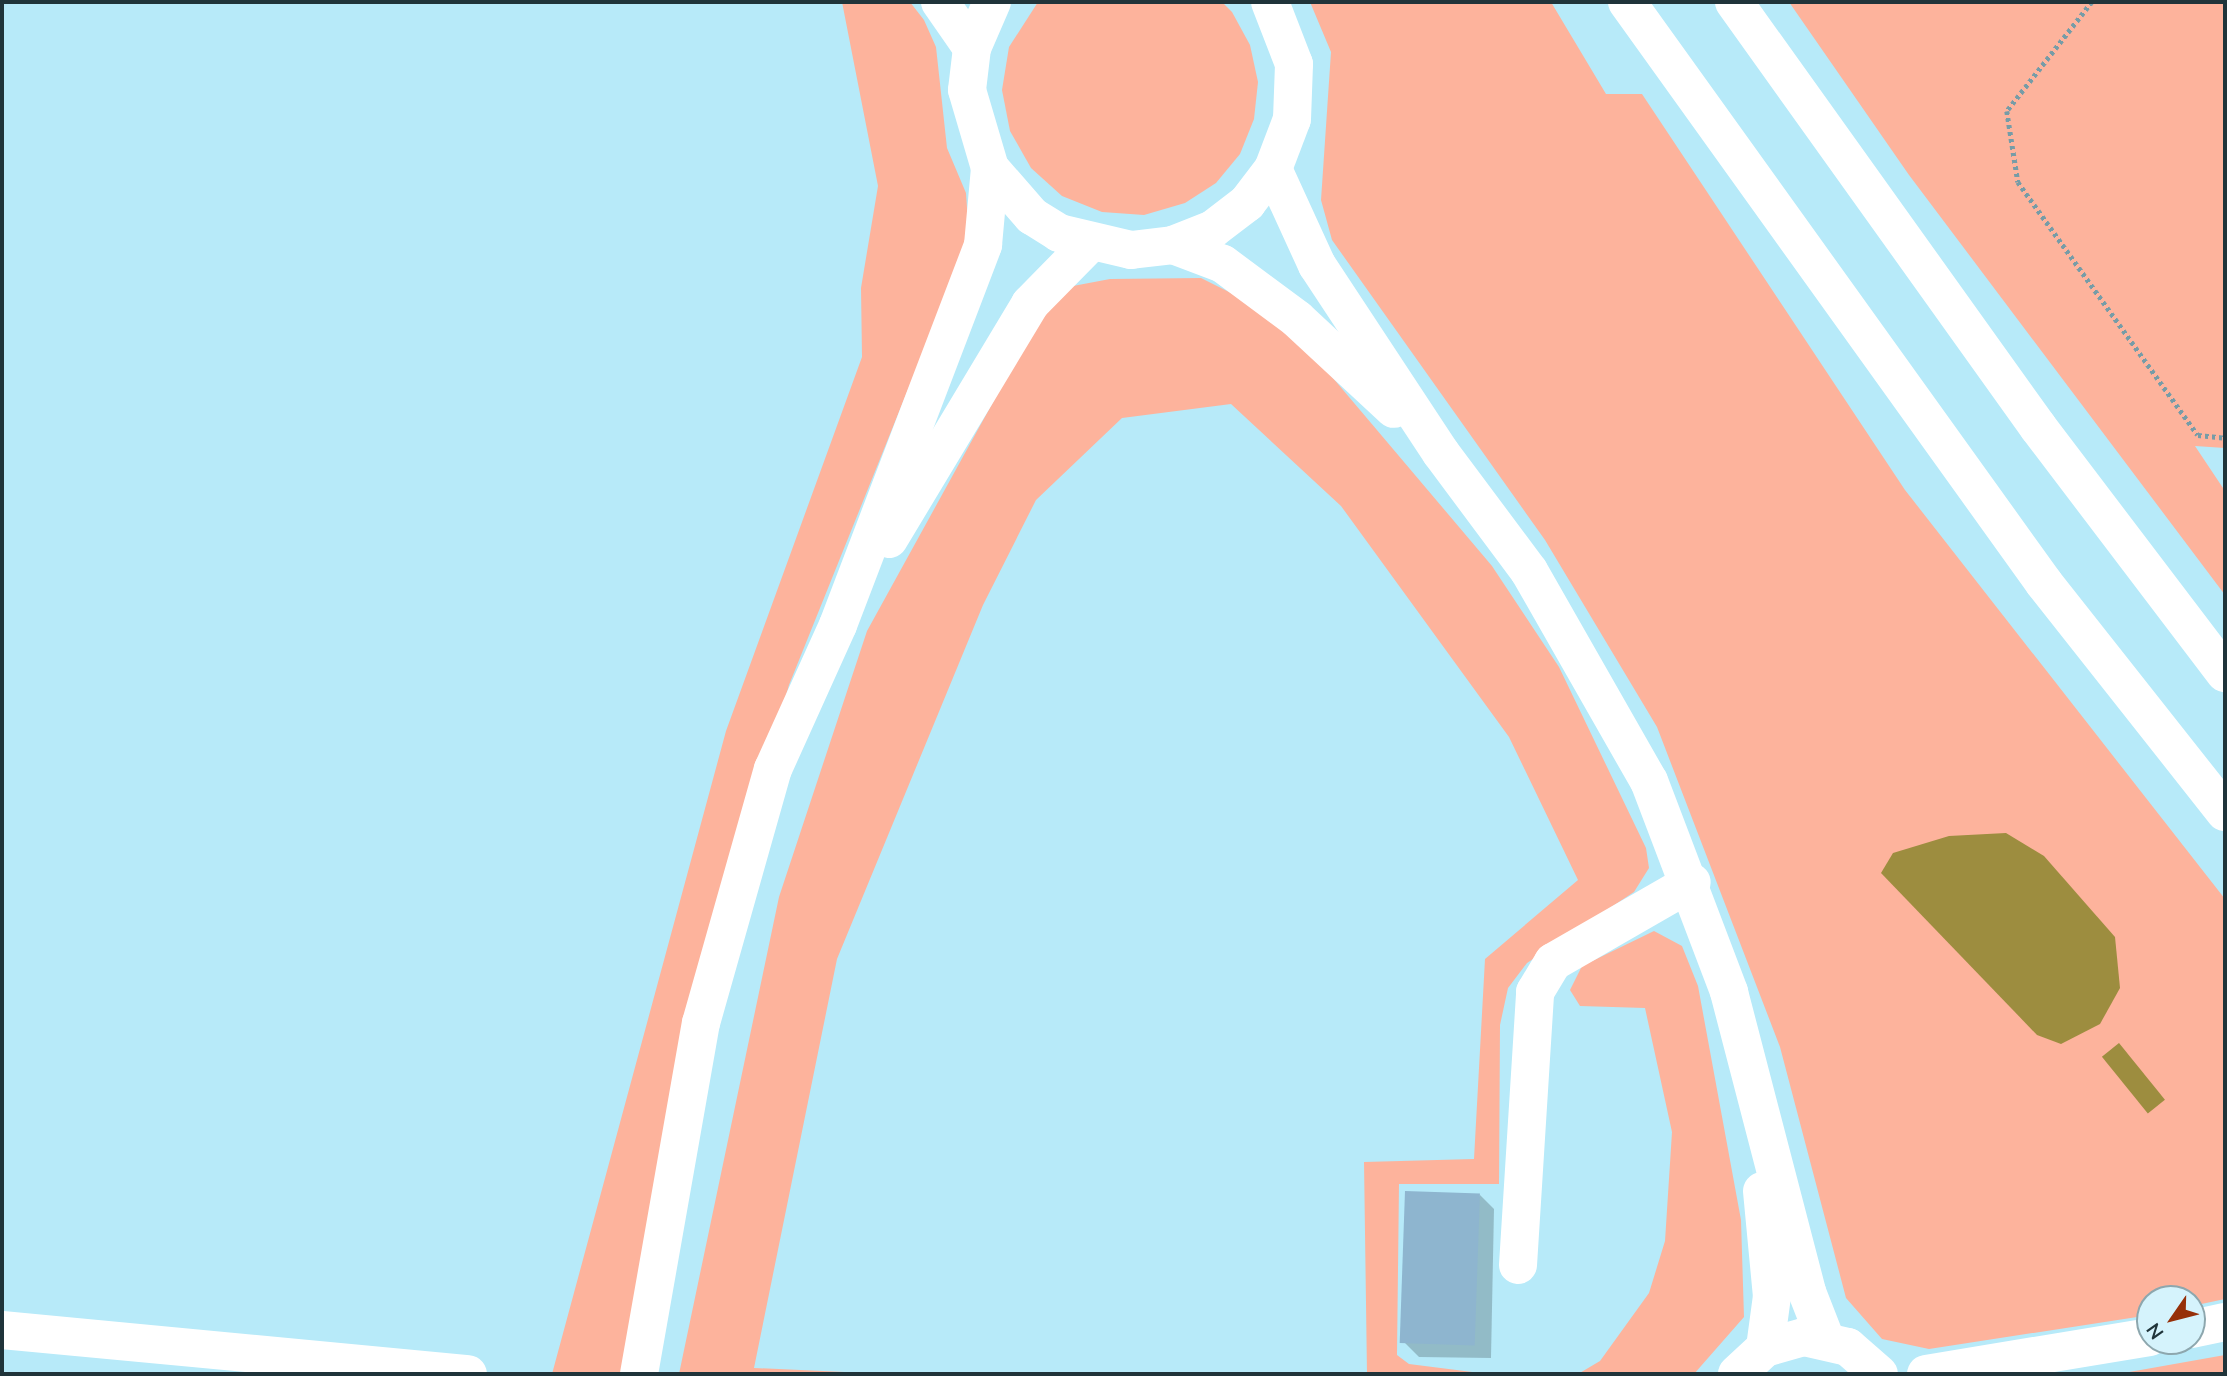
<!DOCTYPE html>
<style>
body{margin:0}
#map{position:relative;width:2227px;height:1376px;overflow:hidden;background:#b7eaf9;font-family:"Nunito Sans",sans-serif}
div>[style]{position:absolute}
.green>*{inset:0;background:#fdb39c}
.water>*{inset:0;background:#9d8d3f;transform-origin:0 0}
.shadow>*{inset:0;background:#0003}
.building>*{inset:0;background:#8eb5cf;transform-origin:0 0}
.path>*{height:4.5px;margin-top:-2.25px;transform-origin:0;background:repeating-linear-gradient(90deg,#769ca7 0 3.5px,transparent 0 7px)}
.minor>*{height:38px;margin:-19px;padding:0 19px;transform-origin:19px;border-radius:19px;background:#fff}
.major>*{height:38px;margin:-19px;padding:0 19px;transform-origin:19px;border-radius:19px;background:#fff}
.highway>*{height:38px;margin:-19px;padding:0 19px;transform-origin:19px;border-radius:19px;background:#fff}
span{translate:-50% -50%;white-space:nowrap;text-align:center;line-height:1.15;-webkit-text-stroke:5px #d5f3fc;paint-order:stroke}
.frame{position:absolute;inset:0;border:4px solid #20343a;pointer-events:none}
.north{position:absolute;left:2136px;top:1285px;width:70px;height:70px;box-sizing:border-box;background:#d5f3fc;border:2px solid #8da7ae;border-radius:50%;rotate:235deg;font-size:19px;font-weight:700;line-height:28px;text-align:center;color:#20343a}
.north::after{content:'';display:block;margin:auto;width:24px;height:32px;background:#963009;clip-path:polygon(50% 0,100% 100%,50% 72%,0 100%)}
</style>
<div id="map">
<div class="green">
<div style="clip-path:polygon(842px 2px,910px 2px,924px 20px,936px 47px,947px 148px,966px 193px,969px 238px,789px 685px,690px 1028px,626px 1374px,552px 1374px,726px 731px,862px 357px,861px 288px,878px 186px)"></div>
<div style="clip-path:polygon(1038px 2px,1222px 2px,1232px 12px,1250px 45px,1258px 82px,1254px 119px,1240px 154px,1216px 183px,1185px 203px,1144px 215px,1102px 212px,1062px 196px,1031px 168px,1010px 131px,1002px 90px,1009px 47px)"></div>
<div style="clip-path:polygon(1310px 2px,1551px 2px,1606px 94px,1642px 94px,1905px 490px,2225px 899px,2225px 1299px,2192px 1306px,2192px 1299px,2150px 1299px,2150px 1315px,1929px 1349px,1882px 1339px,1846px 1298px,1780px 1047px,1657px 727px,1545px 540px,1332px 240px,1321px 200px,1331px 52px)"></div>
<div style="clip-path:polygon(1789px 2px,2225px 2px,2225px 448px,2195px 446px,2225px 491px,2225px 595px,1909px 175px)"></div>
<div style="clip-path:polygon(1201px 278px,1251px 303px,1316px 358px,1492px 566px,1559px 667px,1646px 848px,1649px 868px,1634px 892px,1527px 963px,1508px 988px,1500px 1025px,1499px 1184px,1399px 1184px,1397px 1355px,1409px 1364px,1488px 1374px,1367px 1374px,1364px 1162px,1474px 1159px,1485px 959px,1578px 880px,1509px 737px,1341px 506px,1231px 404px,1122px 418px,1036px 500px,983px 605px,837px 959px,754px 1368px,889px 1374px,679px 1374px,779px 897px,867px 631px,1046px 306px,1073px 286px,1110px 279px)"></div>
<div style="clip-path:polygon(1654px 931px,1682px 946px,1698px 986px,1741px 1220px,1744px 1317px,1694px 1374px,1578px 1374px,1600px 1361px,1649px 1293px,1665px 1241px,1672px 1132px,1645px 1008px,1580px 1006px,1570px 990px,1582px 966px)"></div>
<div style="clip-path:polygon(2225px 1355px,2225px 1374px,2118px 1374px)"></div>
</div>
<div class="water">
<div style="clip-path:polygon(2006px 833px,2044px 856px,2115px 937px,2120px 988px,2100px 1024px,2061px 1044px,2037px 1035px,1881px 873px,1893px 853px,1949px 836px)"></div>
<div style="left:2119px;top:1043px;width:73px;height:22px;rotate:51deg"></div>
</div>
<div class="shadow">
<div style="clip-path:polygon(1480px 1195px,1494px 1209px,1491px 1358px,1419px 1357px,1404px 1342px)"></div>
</div>
<div class="building">
<div style="left:1405px;top:1191px;width:75px;height:152px;rotate:2deg"></div>
</div>
<div class="path">
<div style="left:2092px;top:2px;width:138px;rotate:127.9deg"></div>
<div style="left:2007px;top:111px;width:72px;rotate:81.2deg"></div>
<div style="left:2018px;top:182px;width:310px;rotate:54.6deg"></div>
<div style="left:2198px;top:435px;width:27px;rotate:6deg"></div>
</div>
<div class="minor">
<div style="left:889px;top:539px;width:274px;rotate:-59deg"></div>
<div style="left:1030px;top:304px;width:84px;rotate:-45.5deg"></div>
<div style="left:1518px;top:1265px;width:274px;rotate:-86.4deg"></div>
<div style="left:1535px;top:992px;width:35px;rotate:-59deg"></div>
<div style="left:1553px;top:962px;width:160px;rotate:-29.9deg"></div>
<div style="left:639px;top:1374px;width:356px;rotate:-80deg"></div>
<div style="left:701px;top:1023px;width:264px;rotate:-74.2deg"></div>
<div style="left:773px;top:769px;width:158px;rotate:-65.7deg"></div>
<div style="left:838px;top:625px;width:407px;rotate:-69.1deg"></div>
<div style="left:983px;top:245px;width:77px;rotate:-84.8deg"></div>
</div>
<div class="major">
<div style="left:992px;top:2px;width:50px;rotate:113.5deg"></div>
<div style="left:972px;top:48px;width:42px;rotate:96.8deg"></div>
<div style="left:967px;top:90px;width:81px;rotate:73.6deg"></div>
<div style="left:990px;top:168px;width:64px;rotate:48.8deg"></div>
<div style="left:1032px;top:216px;width:32px;rotate:32deg"></div>
<div style="left:1059px;top:233px;width:74px;rotate:13.3deg"></div>
<div style="left:1131px;top:250px;width:42px;rotate:-6.8deg"></div>
<div style="left:1173px;top:245px;width:43px;rotate:-21.8deg"></div>
<div style="left:1213px;top:229px;width:43px;rotate:-37.4deg"></div>
<div style="left:1247px;top:203px;width:43px;rotate:-52.6deg"></div>
<div style="left:1273px;top:169px;width:53px;rotate:-69.2deg"></div>
<div style="left:1292px;top:119px;width:55px;rotate:-87.9deg"></div>
<div style="left:1294px;top:64px;width:66px;rotate:-111.2deg"></div>
<div style="left:1273px;top:169px;width:106px;rotate:65.4deg"></div>
<div style="left:1317px;top:265px;width:225px;rotate:56.6deg"></div>
<div style="left:1441px;top:453px;width:147px;rotate:53.3deg"></div>
<div style="left:1529px;top:571px;width:242px;rotate:60.3deg"></div>
<div style="left:1649px;top:781px;width:226px;rotate:69.2deg"></div>
<div style="left:1729px;top:992px;width:310px;rotate:75.4deg"></div>
<div style="left:1807px;top:1292px;width:49px;rotate:68.6deg"></div>
<div style="left:1173px;top:245px;width:53px;rotate:20.8deg"></div>
<div style="left:1223px;top:264px;width:92px;rotate:36.6deg"></div>
<div style="left:1297px;top:319px;width:132px;rotate:42.9deg"></div>
<div style="left:1762px;top:1191px;width:105px;rotate:84.6deg"></div>
<div style="left:1772px;top:1296px;width:52px;rotate:97.7deg"></div>
<div style="left:2px;top:1330px;width:468px;rotate:5.4deg"></div>
<div style="left:1737px;top:1374px;width:38px;rotate:-43deg"></div>
<div style="left:1765px;top:1348px;width:41px;rotate:-15.8deg"></div>
<div style="left:1804px;top:1337px;width:45px;rotate:12.8deg"></div>
<div style="left:1848px;top:1347px;width:41px;rotate:41.1deg"></div>
</div>
<div class="highway">
<div style="left:940px;top:2px;width:56px;rotate:55.2deg"></div>
<div style="left:1627px;top:2px;width:715px;rotate:54.33deg"></div>
<div style="left:2044px;top:583px;width:292px;rotate:51.7deg"></div>
<div style="left:1734px;top:2px;width:523px;rotate:54.42deg"></div>
<div style="left:2038px;top:427px;width:309px;rotate:52.8deg"></div>
<div style="left:2192px;top:1329px;width:34px;rotate:-12deg"></div>
<div style="left:1926px;top:1374px;width:227px;rotate:-9.4deg"></div>
</div>
<div class="frame"></div>
<div class="north">N</div>
</div>
